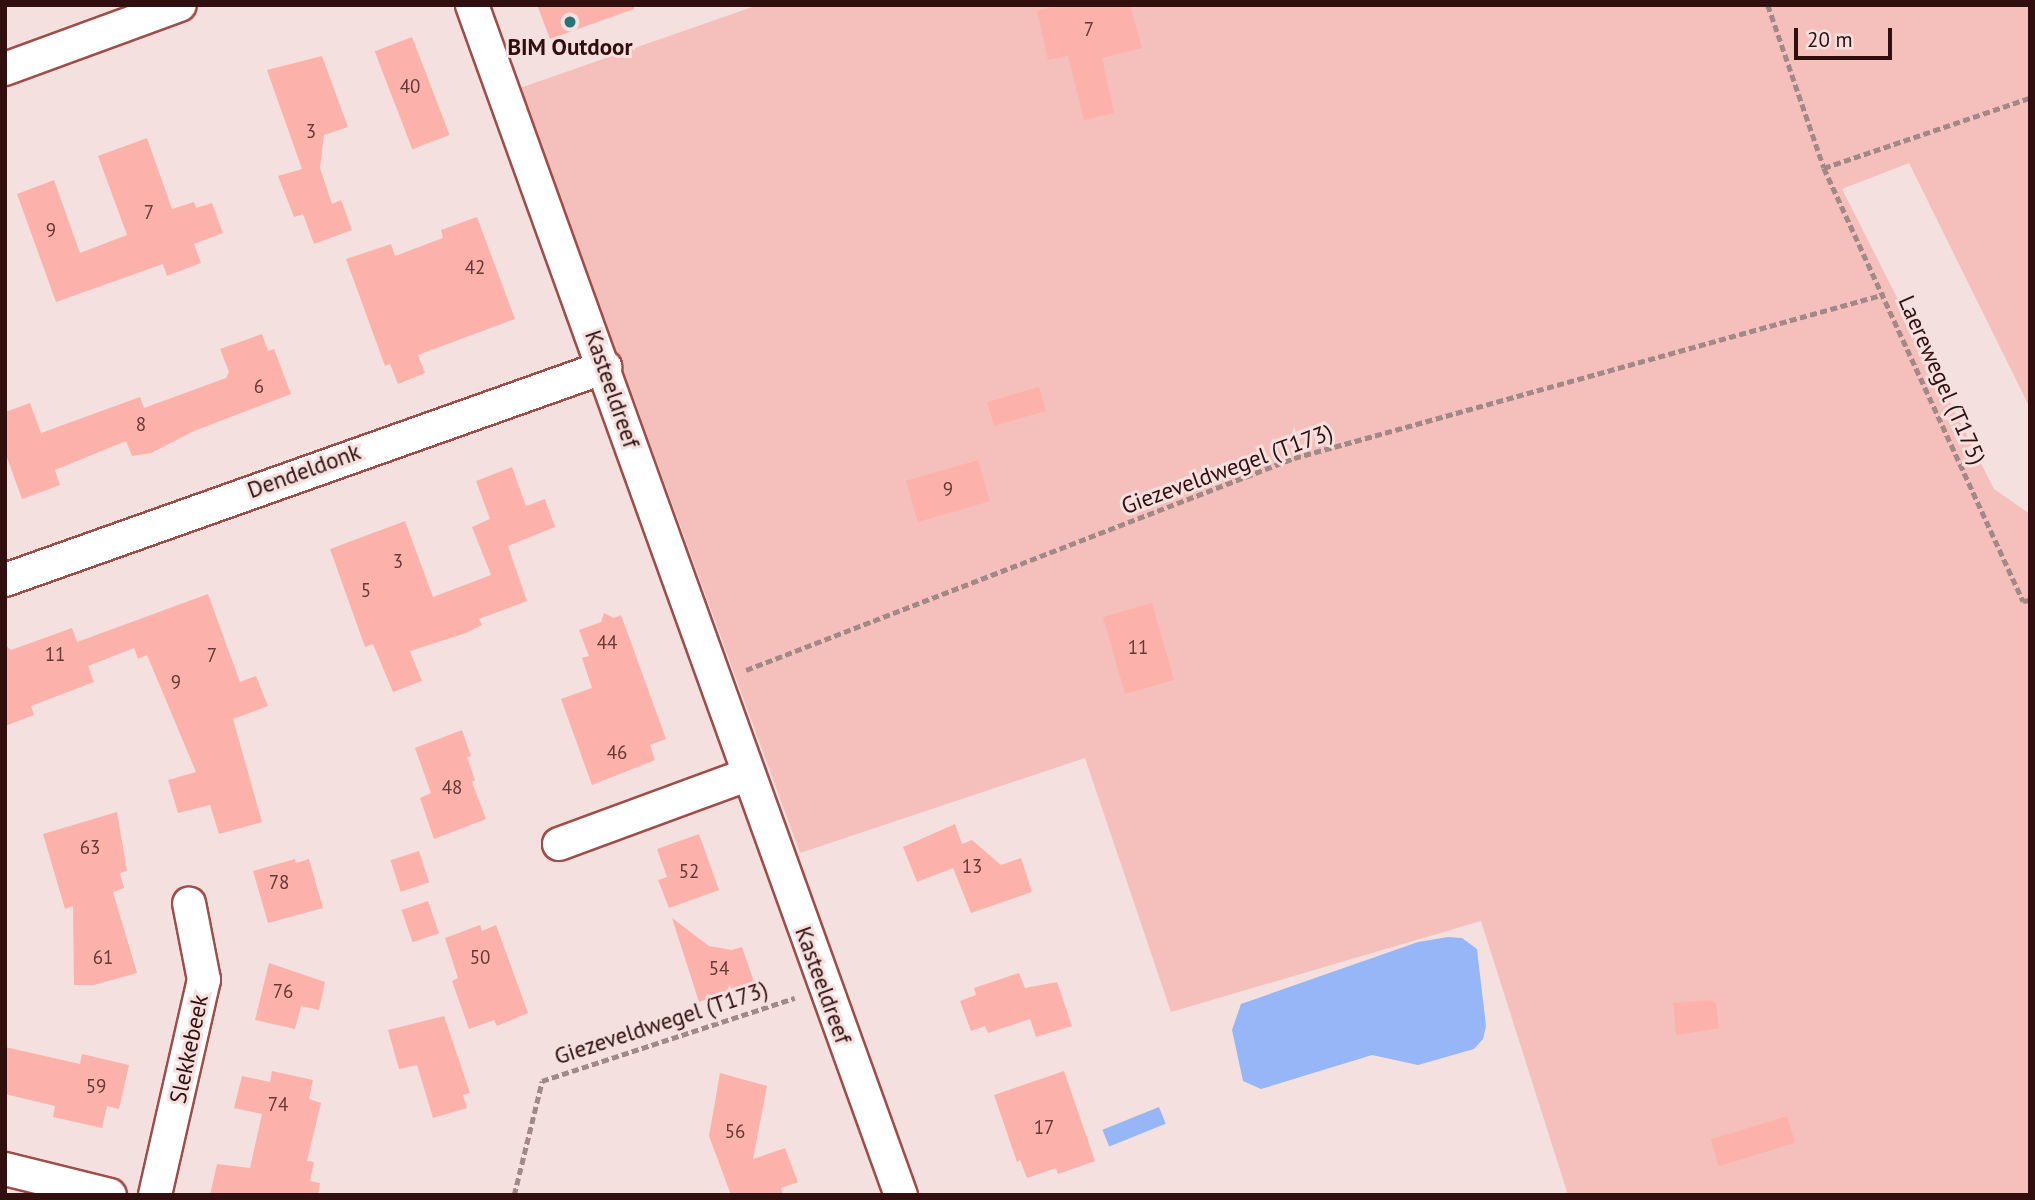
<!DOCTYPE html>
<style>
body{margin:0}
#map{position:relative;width:2035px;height:1200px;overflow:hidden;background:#f4e0de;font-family:"PT Sans",sans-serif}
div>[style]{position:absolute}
.green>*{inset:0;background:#f5c0bb}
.water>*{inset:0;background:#96b6f8;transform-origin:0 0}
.building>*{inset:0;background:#fcb2ab;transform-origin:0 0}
.path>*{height:4.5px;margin-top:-2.25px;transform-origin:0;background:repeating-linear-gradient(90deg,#a28887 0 7px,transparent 0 10.5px)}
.roads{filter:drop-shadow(2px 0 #9f4d49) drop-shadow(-2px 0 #9f4d49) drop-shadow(0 2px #9f4d49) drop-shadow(0 -2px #9f4d49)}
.minor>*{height:32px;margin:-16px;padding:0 16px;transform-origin:16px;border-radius:16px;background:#fff}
.dots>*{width:19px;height:19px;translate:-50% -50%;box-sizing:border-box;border:4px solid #f4e0de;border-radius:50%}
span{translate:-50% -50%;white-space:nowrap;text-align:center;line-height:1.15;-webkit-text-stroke:6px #f4e0de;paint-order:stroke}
.number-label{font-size:19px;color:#633835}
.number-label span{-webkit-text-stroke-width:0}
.poi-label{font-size:23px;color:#300f0e;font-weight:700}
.street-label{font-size:23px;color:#300f0e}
.frame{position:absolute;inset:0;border:7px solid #300f0e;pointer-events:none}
.scale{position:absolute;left:1794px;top:28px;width:98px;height:32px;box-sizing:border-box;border:4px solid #300f0e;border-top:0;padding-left:9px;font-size:21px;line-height:24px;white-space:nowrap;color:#300f0e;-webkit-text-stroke:5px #f4e0de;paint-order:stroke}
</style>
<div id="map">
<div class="green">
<div style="clip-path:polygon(758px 5px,2030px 5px,2030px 408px,1909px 163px,1842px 189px,1994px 489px,2030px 514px,2030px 1195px,1568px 1195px,1481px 921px,1171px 1012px,1085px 758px,800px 853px,520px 88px)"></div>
</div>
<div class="water">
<div style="clip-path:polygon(1448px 937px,1462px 938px,1477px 949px,1486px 1026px,1483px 1039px,1474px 1049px,1418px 1065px,1372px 1055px,1261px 1089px,1243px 1081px,1232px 1030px,1241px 1004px,1418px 942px)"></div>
<div style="left:1159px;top:1107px;width:18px;height:61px;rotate:68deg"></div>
</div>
<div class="building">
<div style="clip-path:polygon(537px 5px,634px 5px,634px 9px,550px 39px)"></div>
<div style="clip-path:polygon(1058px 5px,1130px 5px,1142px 48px,1102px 58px,1114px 113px,1084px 120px,1068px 56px,1048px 60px,1037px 11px)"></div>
<div style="left:412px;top:37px;width:105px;height:40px;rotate:69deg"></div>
<div style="clip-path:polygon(322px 56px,348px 127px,324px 135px,320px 168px,332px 204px,341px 200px,352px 230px,314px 244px,303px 214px,294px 217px,278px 176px,302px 169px,267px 70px)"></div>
<div style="clip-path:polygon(147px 138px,172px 209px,194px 202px,196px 208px,212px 203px,223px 233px,194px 244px,201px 263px,167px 276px,163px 264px,56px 302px,17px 194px,54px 180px,80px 253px,127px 235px,98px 156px)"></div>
<div style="clip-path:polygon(477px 217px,515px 319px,418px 355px,425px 373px,398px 384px,390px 364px,385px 366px,346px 259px,391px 244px,395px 256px,443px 238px,441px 230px)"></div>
<div style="clip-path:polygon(262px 334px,268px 351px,274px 349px,291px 394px,194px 431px,151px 453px,132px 456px,126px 441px,55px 470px,60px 485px,22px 499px,5px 452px,5px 412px,30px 403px,41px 433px,140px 397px,144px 408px,226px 378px,229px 372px,220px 349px)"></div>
<div style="left:1039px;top:387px;width:25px;height:54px;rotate:74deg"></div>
<div style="left:978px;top:460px;width:43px;height:75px;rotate:74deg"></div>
<div style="clip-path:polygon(512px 467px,526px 506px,545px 499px,555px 527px,508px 546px,527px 601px,479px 619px,482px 625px,466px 633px,410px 651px,422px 681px,393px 692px,373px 644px,365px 647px,330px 549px,405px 521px,433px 597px,491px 575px,472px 527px,490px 519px,476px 481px)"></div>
<div style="clip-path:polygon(208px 594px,240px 682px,256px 676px,268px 706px,233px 719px,262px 822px,219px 834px,210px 805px,178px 813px,168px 780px,196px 772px,147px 655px,138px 659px,134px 648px,88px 666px,94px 682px,31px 706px,34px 715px,5px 726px,5px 645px,11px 650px,72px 628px,77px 642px)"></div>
<div style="left:1152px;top:603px;width:80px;height:51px;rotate:74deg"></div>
<div style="clip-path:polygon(604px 613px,614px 618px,621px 615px,666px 739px,650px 745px,655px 760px,592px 785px,561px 699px,592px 688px,582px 658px,589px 656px,579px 630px,601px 622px)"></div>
<div style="clip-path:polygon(462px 730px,471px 756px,467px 757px,475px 780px,472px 782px,486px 819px,434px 839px,420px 798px,431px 793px,415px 748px)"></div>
<div style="clip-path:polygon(117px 812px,127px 871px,120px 873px,124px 888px,113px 892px,137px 973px,94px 985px,74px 985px,73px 906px,65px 909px,43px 834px)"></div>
<div style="clip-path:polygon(955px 824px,962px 844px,972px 840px,1001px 865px,1021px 858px,1032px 892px,971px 913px,953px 868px,917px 882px,903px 847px)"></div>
<div style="clip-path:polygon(699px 834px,719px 890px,669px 908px,658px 880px,667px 877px,657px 849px)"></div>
<div style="left:419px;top:851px;width:33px;height:30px;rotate:72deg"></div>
<div style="clip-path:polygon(295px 859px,296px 863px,309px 859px,323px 908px,268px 923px,253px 871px)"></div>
<div style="left:428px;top:901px;width:34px;height:28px;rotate:71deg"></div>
<div style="clip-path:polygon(672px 918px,709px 946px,732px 950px,742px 947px,754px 982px,699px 1002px)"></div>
<div style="clip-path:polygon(480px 925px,482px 931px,496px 925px,528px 1013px,497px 1026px,494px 1020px,469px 1029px,452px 981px,458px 978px,445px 938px)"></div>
<div style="clip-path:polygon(269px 963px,325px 982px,319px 1010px,301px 1006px,295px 1029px,255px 1020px)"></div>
<div style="clip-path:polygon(1019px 973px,1025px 988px,1057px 982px,1072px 1026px,1036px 1037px,1030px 1019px,988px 1033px,985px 1026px,971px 1031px,960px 1001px,976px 995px,974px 988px)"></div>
<div style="clip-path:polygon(1710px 1000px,1716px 1003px,1719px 1028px,1676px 1035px,1673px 1003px)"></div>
<div style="clip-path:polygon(444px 1016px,470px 1093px,463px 1095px,467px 1108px,433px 1118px,417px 1065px,399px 1069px,388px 1030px)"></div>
<div style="clip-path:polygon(5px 1047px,80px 1064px,82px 1054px,129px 1065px,119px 1109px,107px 1106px,102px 1128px,53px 1117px,55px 1106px,5px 1094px)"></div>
<div style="clip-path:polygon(272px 1071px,313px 1080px,309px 1099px,321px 1103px,307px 1161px,314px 1162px,310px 1181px,320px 1183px,318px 1195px,210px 1195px,217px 1164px,250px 1168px,262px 1114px,234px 1108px,242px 1076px,270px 1082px)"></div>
<div style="clip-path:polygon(1064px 1071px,1095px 1161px,1058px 1174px,1056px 1168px,1027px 1178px,1020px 1160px,1017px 1162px,994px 1095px)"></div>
<div style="clip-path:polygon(720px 1073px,767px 1086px,753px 1159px,785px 1148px,798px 1182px,781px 1188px,783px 1195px,731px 1195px,709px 1136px)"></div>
<div style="left:1787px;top:1116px;width:28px;height:80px;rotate:73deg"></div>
</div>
<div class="path">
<div style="left:1768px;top:5px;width:172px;rotate:71deg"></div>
<div style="left:1824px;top:168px;width:477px;rotate:65.3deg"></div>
<div style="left:2023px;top:601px;width:7px;rotate:-8deg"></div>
<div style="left:1824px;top:168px;width:218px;rotate:-18.8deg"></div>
<div style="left:746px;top:670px;width:588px;rotate:-21.15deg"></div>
<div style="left:1294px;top:458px;width:613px;rotate:-15.51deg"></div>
<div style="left:514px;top:1195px;width:117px;rotate:-76.2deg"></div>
<div style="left:542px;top:1081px;width:266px;rotate:-18.2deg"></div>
</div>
<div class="roads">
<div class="minor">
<div style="left:472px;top:5px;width:1265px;rotate:70.18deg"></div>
<div style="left:5px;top:69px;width:186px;rotate:-20.1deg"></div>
<div style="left:5px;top:580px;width:637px;rotate:-19.54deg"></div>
<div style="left:559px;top:844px;width:200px;rotate:-20.2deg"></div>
<div style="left:5px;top:1169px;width:108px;rotate:13.9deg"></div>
<div style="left:155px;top:1195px;width:221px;rotate:-77.2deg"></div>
<div style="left:204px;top:980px;width:78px;rotate:-101deg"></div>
</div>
</div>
<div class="dots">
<div style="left:570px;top:22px;background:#287279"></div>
</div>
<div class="number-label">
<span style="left:1089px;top:30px">7</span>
<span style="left:410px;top:87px">40</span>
<span style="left:311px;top:132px">3</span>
<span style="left:149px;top:213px">7</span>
<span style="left:51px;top:231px">9</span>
<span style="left:475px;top:268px">42</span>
<span style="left:259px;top:387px">6</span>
<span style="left:141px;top:425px">8</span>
<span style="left:948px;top:490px">9</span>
<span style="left:398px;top:562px">3</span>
<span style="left:366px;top:591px">5</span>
<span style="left:607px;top:643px">44</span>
<span style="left:1138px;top:648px">11</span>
<span style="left:55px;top:655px">11</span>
<span style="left:212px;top:656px">7</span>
<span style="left:176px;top:683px">9</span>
<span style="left:617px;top:753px">46</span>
<span style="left:452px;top:788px">48</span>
<span style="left:90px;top:848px">63</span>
<span style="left:972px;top:867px">13</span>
<span style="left:689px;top:872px">52</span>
<span style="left:279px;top:883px">78</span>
<span style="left:103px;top:958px">61</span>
<span style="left:480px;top:958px">50</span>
<span style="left:719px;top:969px">54</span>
<span style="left:283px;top:992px">76</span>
<span style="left:96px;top:1087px">59</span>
<span style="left:278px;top:1105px">74</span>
<span style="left:1044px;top:1128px">17</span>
<span style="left:735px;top:1132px">56</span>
</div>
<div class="poi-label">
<span style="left:570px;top:47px">BIM Outdoor</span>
</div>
<div class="street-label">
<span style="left:1942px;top:380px;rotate:66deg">Laerewegel (T175)</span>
<span style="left:612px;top:389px;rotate:71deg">Kasteeldreef</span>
<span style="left:1227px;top:469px;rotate:-20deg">Giezeveldwegel (T173)</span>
<span style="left:304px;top:471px;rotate:-20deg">Dendeldonk</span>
<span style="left:823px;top:985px;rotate:70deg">Kasteeldreef</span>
<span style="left:661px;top:1023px;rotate:-18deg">Giezeveldwegel (T173)</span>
<span style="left:189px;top:1049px;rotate:-78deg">Slekkebeek</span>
</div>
<div class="frame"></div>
<div class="scale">20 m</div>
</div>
